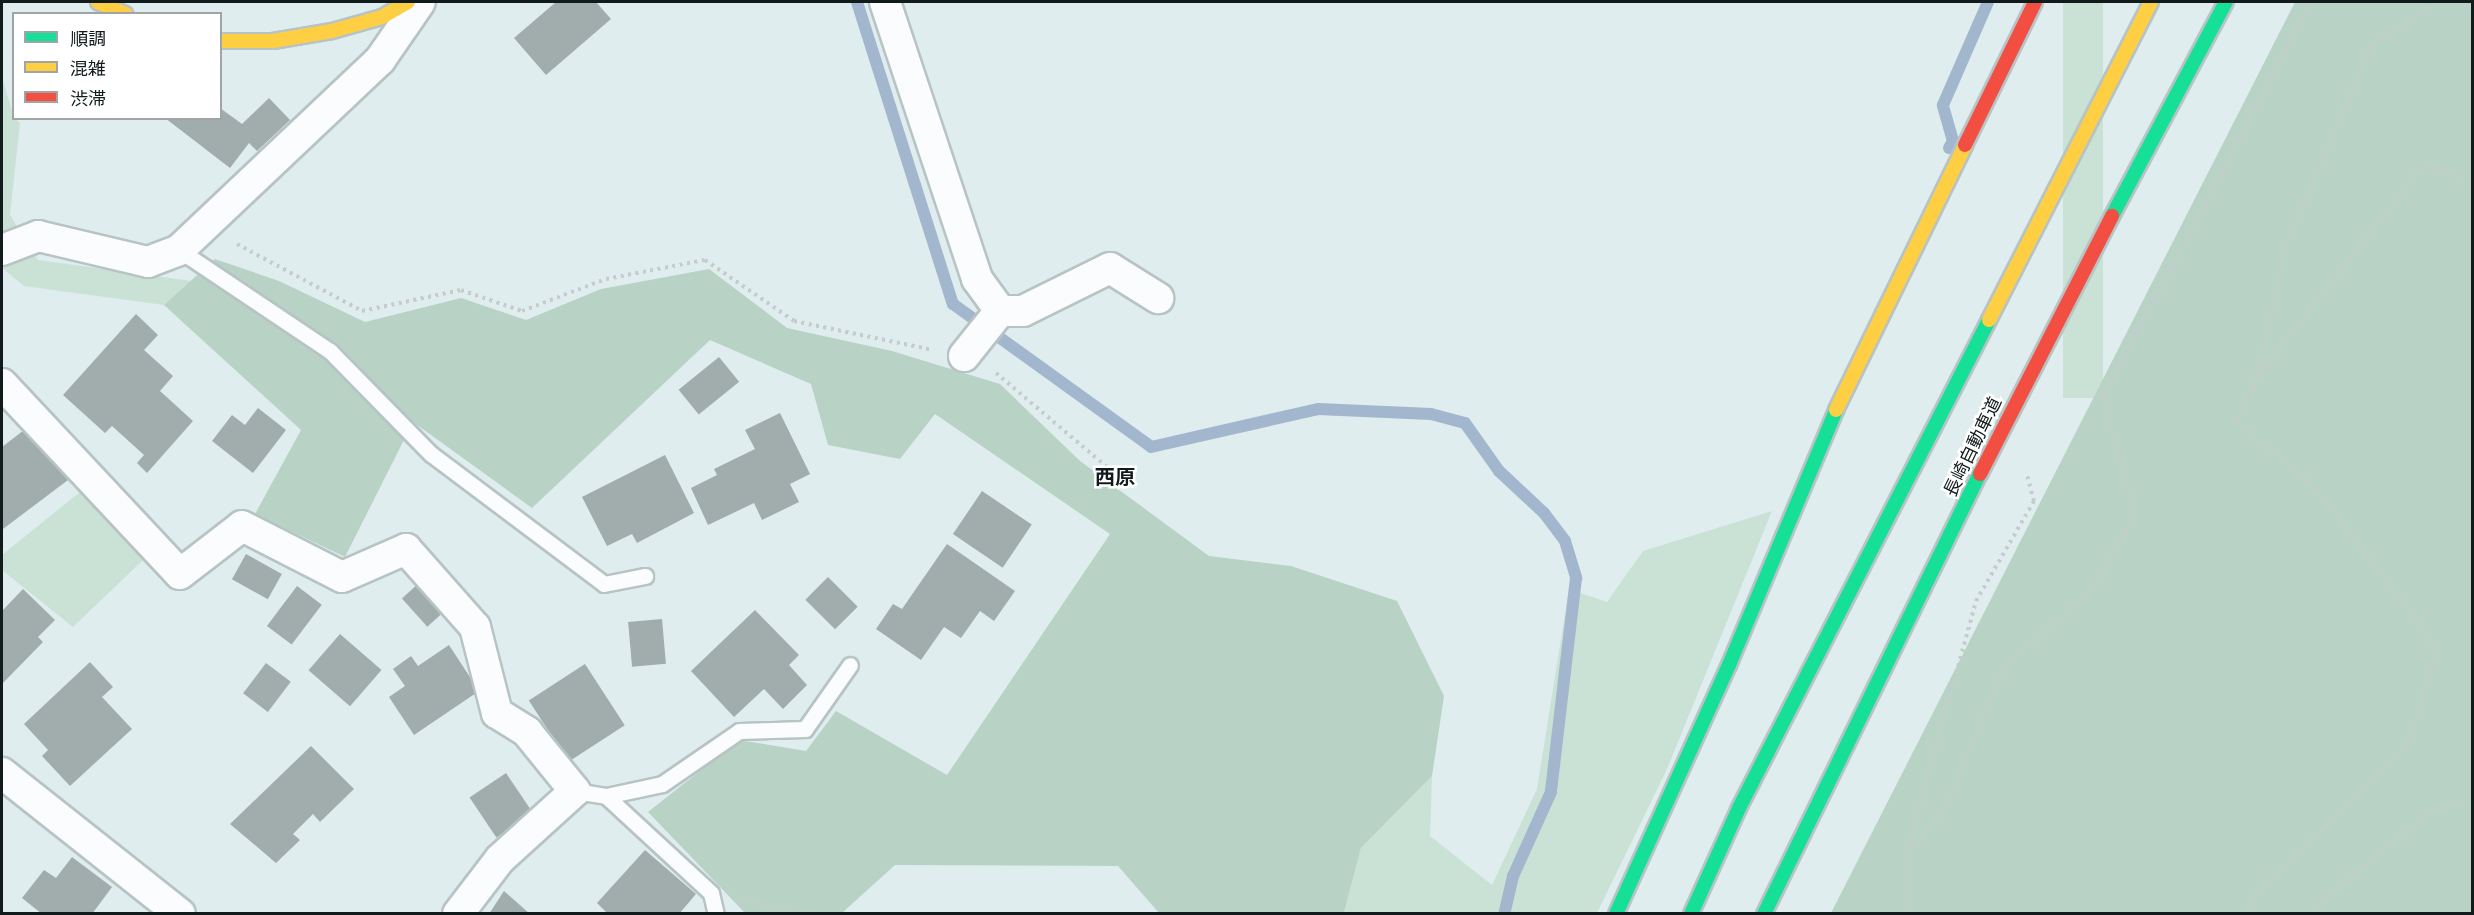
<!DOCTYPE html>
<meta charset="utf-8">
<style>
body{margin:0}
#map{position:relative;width:2474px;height:915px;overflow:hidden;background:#dfedef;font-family:"Asap Condensed","Noto Sans JP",sans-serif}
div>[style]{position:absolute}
.green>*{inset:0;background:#cae1d6;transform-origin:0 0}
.forest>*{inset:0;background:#b8d3c5}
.stream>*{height:12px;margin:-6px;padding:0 6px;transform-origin:6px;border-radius:6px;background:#a2b6cd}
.building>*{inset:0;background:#a1acac;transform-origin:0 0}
.path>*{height:4px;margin-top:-2px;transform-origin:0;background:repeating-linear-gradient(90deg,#c6cbcc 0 3px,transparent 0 7.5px)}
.roads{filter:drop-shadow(2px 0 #b7c3c4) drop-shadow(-2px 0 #b7c3c4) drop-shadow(0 2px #b7c3c4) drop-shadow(0 -2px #b7c3c4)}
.lane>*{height:15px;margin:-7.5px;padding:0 7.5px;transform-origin:7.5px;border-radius:7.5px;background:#fafcfd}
.street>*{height:30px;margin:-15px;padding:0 15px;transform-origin:15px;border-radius:15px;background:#fafcfd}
.fast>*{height:14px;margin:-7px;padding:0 7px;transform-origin:7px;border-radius:7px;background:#16e098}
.slow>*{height:14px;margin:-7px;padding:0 7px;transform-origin:7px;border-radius:7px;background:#ffcf43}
.jam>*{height:14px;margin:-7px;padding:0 7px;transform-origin:7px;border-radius:7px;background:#f24e42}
span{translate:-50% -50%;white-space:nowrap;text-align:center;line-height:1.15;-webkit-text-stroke:5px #fff;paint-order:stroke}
.street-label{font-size:18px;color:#111b1c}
.neighbourhood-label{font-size:20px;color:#111b1c;font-weight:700}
.frame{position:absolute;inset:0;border:3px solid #111b1c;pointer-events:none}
.legend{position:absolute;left:12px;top:12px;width:210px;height:108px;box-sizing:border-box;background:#fff;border:2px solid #a0a4a4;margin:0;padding:8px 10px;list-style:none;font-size:18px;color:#111b1c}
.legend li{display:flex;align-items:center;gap:12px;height:30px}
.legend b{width:30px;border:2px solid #a0a4a4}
</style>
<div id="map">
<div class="green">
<div style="left:2063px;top:2px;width:40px;height:396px"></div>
<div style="clip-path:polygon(2px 77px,14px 118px,20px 123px,10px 215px,38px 260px,192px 281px,164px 305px,24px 286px,2px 268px)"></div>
<div style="clip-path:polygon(80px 492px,144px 559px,73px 627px,2px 570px,2px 555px)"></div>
<div style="clip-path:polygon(1772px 511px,1667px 769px,1597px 913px,1344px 914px,1361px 848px,1432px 776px,1430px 836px,1492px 885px,1537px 789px,1569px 589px,1607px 602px,1643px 551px)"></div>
</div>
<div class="forest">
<div style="clip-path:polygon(2295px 2px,2472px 2px,2472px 913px,1831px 913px)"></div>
<div style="clip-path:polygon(215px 259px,279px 281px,365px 322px,461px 298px,526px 320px,601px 289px,709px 269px,787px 328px,892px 351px,1000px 384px,1080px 461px,1209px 556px,1291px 566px,1397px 601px,1444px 696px,1432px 776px,1361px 848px,1344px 913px,1159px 913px,1118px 866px,895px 865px,842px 913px,745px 913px,648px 812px,739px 740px,806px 751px,836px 711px,947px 775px,1110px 534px,935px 414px,900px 459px,828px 445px,811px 384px,710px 340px,532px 508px,413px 422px,345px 557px,255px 514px,301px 430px,164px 305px)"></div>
</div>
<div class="stream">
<div style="left:857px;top:2px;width:317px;rotate:72.4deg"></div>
<div style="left:953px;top:304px;width:244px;rotate:35.8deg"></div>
<div style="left:1151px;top:447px;width:171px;rotate:-12.8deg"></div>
<div style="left:1318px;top:409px;width:113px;rotate:2.5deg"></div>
<div style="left:1431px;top:414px;width:35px;rotate:15deg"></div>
<div style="left:1465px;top:423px;width:59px;rotate:54.7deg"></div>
<div style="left:1499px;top:471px;width:62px;rotate:43deg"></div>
<div style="left:1544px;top:513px;width:35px;rotate:53deg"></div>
<div style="left:1565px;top:541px;width:39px;rotate:73deg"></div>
<div style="left:1576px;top:578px;width:215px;rotate:96.7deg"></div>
<div style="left:1551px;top:792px;width:92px;rotate:114.3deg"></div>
<div style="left:1513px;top:876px;width:39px;rotate:103deg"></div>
<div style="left:1949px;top:148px;width:8px;rotate:-60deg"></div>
<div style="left:1953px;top:141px;width:37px;rotate:-106deg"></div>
<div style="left:1943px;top:105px;width:112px;rotate:-66.4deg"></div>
</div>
<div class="building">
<div style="clip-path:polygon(556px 2px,596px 2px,611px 19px,546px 75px,514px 38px)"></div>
<div style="clip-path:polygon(269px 98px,290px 120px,257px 151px,249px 143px,230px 168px,165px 118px,220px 118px,220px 108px,242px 124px)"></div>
<div style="clip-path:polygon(136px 314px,158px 335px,144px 350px,173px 376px,160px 391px,193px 421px,147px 473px,137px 463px,144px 455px,112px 426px,105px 433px,63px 395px)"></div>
<div style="left:719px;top:357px;width:32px;height:52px;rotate:51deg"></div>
<div style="clip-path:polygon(258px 408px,286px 430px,253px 473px,212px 441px,232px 415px,245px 425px)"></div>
<div style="clip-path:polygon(780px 413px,810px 474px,790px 484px,799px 502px,762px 520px,754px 503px,708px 525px,691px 488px,717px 475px,714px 469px,755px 449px,745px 430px)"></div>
<div style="clip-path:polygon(28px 427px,68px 480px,3px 529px,2px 447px)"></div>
<div style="clip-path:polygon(665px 455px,694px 513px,637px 543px,632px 534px,607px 546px,582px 497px)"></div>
<div style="left:982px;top:491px;width:60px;height:52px;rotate:34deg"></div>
<div style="clip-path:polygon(947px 544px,1015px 591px,994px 621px,980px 611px,961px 638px,944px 627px,921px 660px,876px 629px,893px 604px,902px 609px)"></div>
<div style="left:246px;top:554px;width:41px;height:29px;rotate:29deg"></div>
<div style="left:828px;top:577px;width:42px;height:32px;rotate:45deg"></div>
<div style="left:419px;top:583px;width:38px;height:23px;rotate:48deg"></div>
<div style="left:297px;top:586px;width:31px;height:50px;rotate:37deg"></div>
<div style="clip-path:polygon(23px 589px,55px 620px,38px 637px,43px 642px,2px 684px,2px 611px)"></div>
<div style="clip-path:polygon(755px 610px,799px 655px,789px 665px,807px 685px,783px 709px,764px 689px,734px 717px,691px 671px)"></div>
<div style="left:662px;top:619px;width:45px;height:34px;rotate:85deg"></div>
<div style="left:340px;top:634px;width:55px;height:48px;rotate:41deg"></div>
<div style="clip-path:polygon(449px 645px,479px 691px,414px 735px,389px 697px,405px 686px,393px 669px,411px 656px,418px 666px)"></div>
<div style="clip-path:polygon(90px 662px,113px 687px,102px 697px,132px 729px,70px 786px,42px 756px,48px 750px,24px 724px)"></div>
<div style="left:266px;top:663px;width:31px;height:38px;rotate:37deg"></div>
<div style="left:585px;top:664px;width:73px;height:67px;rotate:57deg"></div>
<div style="clip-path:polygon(311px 746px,354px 789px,320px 822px,313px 814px,293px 834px,300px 840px,276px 863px,230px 824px)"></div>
<div style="left:506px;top:773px;width:48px;height:44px;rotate:56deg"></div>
<div style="clip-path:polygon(645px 850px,696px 894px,679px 914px,608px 914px,597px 903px)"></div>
<div style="clip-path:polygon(72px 857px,112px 887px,92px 914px,42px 914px,22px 898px,44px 870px,56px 878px)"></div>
<div style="clip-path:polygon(504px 891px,530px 914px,489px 914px)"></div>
</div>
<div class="path">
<div style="left:237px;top:244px;width:142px;rotate:28.2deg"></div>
<div style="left:362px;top:311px;width:101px;rotate:-12deg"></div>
<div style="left:461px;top:290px;width:65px;rotate:19deg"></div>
<div style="left:522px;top:311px;width:90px;rotate:-20.9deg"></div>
<div style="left:606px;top:279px;width:101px;rotate:-10.9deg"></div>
<div style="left:705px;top:260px;width:108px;rotate:34.4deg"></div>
<div style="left:794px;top:321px;width:142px;rotate:11.8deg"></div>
<div style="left:996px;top:373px;width:162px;rotate:40.3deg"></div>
<div style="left:2258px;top:374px;width:135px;rotate:-77.6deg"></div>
<div style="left:2287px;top:242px;width:217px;rotate:-66.6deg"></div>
<div style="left:2373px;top:43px;width:79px;rotate:-31.1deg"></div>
<div style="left:1906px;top:854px;width:60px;rotate:-49.1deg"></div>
<div style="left:1945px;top:809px;width:152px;rotate:-67.5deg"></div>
<div style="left:2003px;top:669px;width:120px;rotate:-42deg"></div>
<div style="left:2092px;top:589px;width:84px;rotate:-60.1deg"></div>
<div style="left:2134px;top:516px;width:123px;rotate:-104.1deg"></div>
<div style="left:2104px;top:397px;width:446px;rotate:-62.3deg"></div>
<div style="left:740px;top:899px;width:59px;rotate:14.7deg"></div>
<div style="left:1908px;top:914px;width:60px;rotate:-91.9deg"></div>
<div style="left:1906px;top:854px;width:263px;rotate:-74.5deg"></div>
<div style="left:1976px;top:601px;width:116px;rotate:-59.9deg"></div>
<div style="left:2034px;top:501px;width:30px;rotate:-105deg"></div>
<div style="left:2246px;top:914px;width:22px;rotate:-66deg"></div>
<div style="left:2255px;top:894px;width:214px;rotate:-44.4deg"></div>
<div style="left:2408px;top:744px;width:100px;rotate:-73.2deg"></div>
<div style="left:2437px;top:648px;width:197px;rotate:-127.2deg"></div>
<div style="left:2318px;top:491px;width:108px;rotate:-138.8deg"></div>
<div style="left:2237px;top:420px;width:47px;rotate:-65.1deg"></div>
<div style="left:2257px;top:377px;width:270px;rotate:-51.8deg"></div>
<div style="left:2424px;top:165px;width:50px;rotate:17.4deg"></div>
<div style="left:2307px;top:914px;width:153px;rotate:-39.9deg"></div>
<div style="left:2424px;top:816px;width:52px;rotate:-21.6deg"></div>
</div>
<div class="roads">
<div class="lane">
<div style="left:179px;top:250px;width:182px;rotate:33.8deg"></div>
<div style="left:330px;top:351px;width:144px;rotate:45.6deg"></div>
<div style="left:431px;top:454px;width:216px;rotate:36.9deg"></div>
<div style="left:604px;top:584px;width:42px;rotate:-11deg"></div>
<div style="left:575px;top:791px;width:31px;rotate:9deg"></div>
<div style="left:606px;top:796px;width:57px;rotate:-12.1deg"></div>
<div style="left:662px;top:784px;width:93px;rotate:-34.5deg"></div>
<div style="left:739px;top:731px;width:66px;rotate:-1.7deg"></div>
<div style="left:805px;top:729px;width:78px;rotate:-54.9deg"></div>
<div style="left:606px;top:796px;width:143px;rotate:42.7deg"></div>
<div style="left:711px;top:893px;width:22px;rotate:77deg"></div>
</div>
<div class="street">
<div style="left:885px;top:2px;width:292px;rotate:71.6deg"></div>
<div style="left:977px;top:279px;width:39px;rotate:54deg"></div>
<div style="left:1000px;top:311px;width:23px"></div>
<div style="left:1023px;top:311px;width:97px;rotate:-26.3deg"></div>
<div style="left:1110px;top:268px;width:57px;rotate:32deg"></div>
<div style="left:2px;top:250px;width:39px;rotate:-21deg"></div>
<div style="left:38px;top:236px;width:113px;rotate:13.3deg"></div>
<div style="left:148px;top:262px;width:33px;rotate:-21deg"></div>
<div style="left:179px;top:250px;width:277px;rotate:-43.4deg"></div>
<div style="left:380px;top:60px;width:70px;rotate:-55.4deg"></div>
<div style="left:964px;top:356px;width:58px;rotate:-51.3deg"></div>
<div style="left:2px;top:384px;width:260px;rotate:46.9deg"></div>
<div style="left:180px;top:574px;width:78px;rotate:-37.7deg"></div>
<div style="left:242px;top:526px;width:112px;rotate:27deg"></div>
<div style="left:342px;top:577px;width:70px;rotate:-23.6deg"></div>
<div style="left:406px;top:549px;width:104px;rotate:48.5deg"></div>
<div style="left:475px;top:627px;width:89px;rotate:75.7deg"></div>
<div style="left:497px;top:713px;width:36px;rotate:32deg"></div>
<div style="left:527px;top:732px;width:76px;rotate:50.9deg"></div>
<div style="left:575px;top:791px;width:101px;rotate:137.8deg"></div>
<div style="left:500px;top:859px;width:69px;rotate:127.4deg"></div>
<div style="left:2px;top:773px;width:227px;rotate:38.4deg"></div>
</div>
<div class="fast">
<div style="left:2112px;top:216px;width:242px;rotate:-62deg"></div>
<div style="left:1616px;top:914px;width:273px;rotate:-65.6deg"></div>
<div style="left:1729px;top:665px;width:277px;rotate:-67.2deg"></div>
<div style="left:1691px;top:914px;width:116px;rotate:-65.6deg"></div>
<div style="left:1739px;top:808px;width:548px;rotate:-62.87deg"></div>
<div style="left:1764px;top:914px;width:490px;rotate:-63.9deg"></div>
</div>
<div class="slow">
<div style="left:98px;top:2px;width:30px;rotate:24deg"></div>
<div style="left:220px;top:41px;width:53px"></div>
<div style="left:273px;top:41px;width:60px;rotate:-9.6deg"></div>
<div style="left:332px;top:31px;width:52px;rotate:-15.6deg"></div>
<div style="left:382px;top:17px;width:30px;rotate:-30deg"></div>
<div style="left:1989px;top:320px;width:357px;rotate:-63deg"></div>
<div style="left:1836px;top:410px;width:295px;rotate:-64deg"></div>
</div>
<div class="jam">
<div style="left:1965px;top:145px;width:159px;rotate:-63.9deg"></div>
<div style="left:1980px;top:474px;width:290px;rotate:-62.9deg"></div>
</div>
</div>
<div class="street-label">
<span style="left:1973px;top:447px;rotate:-64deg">長崎自動車道</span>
</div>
<div class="neighbourhood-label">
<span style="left:1115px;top:476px">西原</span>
</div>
<div class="frame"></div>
<ul class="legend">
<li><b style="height:8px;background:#16e098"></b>順調</li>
<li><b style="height:8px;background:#ffcf43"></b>混雑</li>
<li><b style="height:8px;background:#f24e42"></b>渋滞</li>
</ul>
</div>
